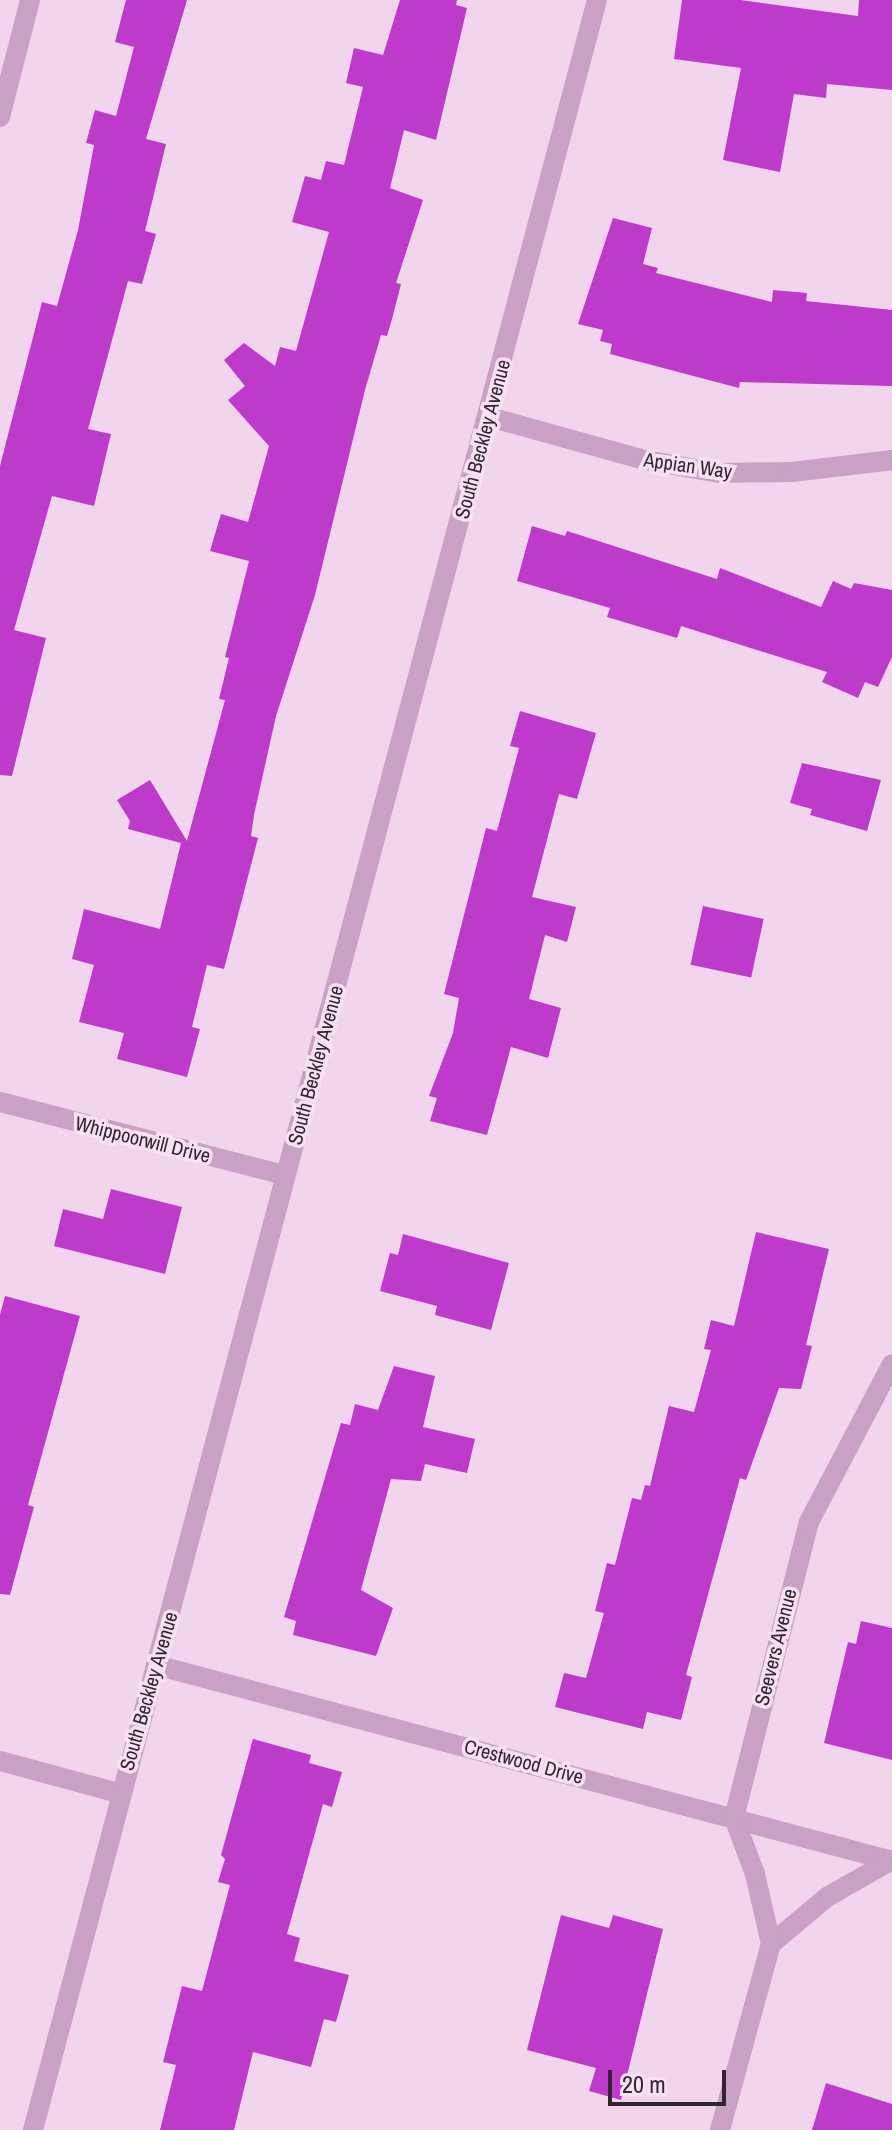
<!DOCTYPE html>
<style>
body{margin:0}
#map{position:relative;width:892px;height:2130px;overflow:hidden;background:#f1d5ec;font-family:"Archivo Narrow",sans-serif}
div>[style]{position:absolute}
.building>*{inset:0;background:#be3acb;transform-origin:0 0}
.minor>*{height:20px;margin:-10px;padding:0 10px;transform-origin:10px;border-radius:10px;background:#c9a1c4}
.tertiary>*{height:20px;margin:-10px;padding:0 10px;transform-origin:10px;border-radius:10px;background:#c9a1c4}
span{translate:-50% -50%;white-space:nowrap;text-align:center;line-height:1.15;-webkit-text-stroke:7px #f9e1f4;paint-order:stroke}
.street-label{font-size:20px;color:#332433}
.scale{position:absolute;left:608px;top:2070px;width:118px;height:36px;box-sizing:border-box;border:4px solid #332433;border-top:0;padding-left:10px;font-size:24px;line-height:28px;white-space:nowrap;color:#332433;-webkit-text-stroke:6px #f9e1f4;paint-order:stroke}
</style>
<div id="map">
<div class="building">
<div style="clip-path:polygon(126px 0,187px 0,146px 139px,166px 144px,145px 231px,156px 234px,142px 284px,128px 281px,88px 429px,111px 434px,94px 506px,52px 496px,14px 630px,46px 638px,12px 776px,0 775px,0 466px,42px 302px,57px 306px,78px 230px,94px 145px,86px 143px,95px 110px,116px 116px,134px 47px,115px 42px)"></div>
<div style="clip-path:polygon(400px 0,457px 0,456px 5px,467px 8px,436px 140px,404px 130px,390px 188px,423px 200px,396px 283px,401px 284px,392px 319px,387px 336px,381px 335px,365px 390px,315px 595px,276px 716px,254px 815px,251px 836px,258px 838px,224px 969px,207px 965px,192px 1027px,200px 1029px,187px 1077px,117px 1059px,124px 1033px,79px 1022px,94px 965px,72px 959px,84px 909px,160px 929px,181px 843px,128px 829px,130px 821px,117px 800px,150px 780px,187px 841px,225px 700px,219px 699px,229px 658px,225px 657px,249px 561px,210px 551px,221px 514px,248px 522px,269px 446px,228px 400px,245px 386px,224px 360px,244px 343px,275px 366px,280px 347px,296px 351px,329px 232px,292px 222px,305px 176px,321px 180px,326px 161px,344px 165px,363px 87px,346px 83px,354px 48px,383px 55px)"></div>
<div style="clip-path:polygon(682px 0,740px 0,858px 16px,859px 0,892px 0,892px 90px,827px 84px,826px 98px,794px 94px,780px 172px,723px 160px,741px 68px,674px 59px)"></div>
<div style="clip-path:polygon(613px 218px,652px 228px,643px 264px,658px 268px,656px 273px,772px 302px,773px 290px,807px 293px,806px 301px,892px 310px,892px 386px,740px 382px,739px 388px,610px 354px,612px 344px,600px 341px,603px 330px,578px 324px)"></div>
<div style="clip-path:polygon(532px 526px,565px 536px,567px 531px,717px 579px,720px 568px,821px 607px,833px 581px,851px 589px,854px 583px,892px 590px,892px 657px,878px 687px,865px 682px,858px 698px,822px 682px,827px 672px,681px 626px,677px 638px,607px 617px,610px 608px,517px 581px)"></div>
<div style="clip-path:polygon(520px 711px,596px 733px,577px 799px,559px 794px,532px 897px,576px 907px,567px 942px,545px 935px,529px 999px,561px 1008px,548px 1058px,511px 1047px,487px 1135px,430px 1121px,437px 1098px,429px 1096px,453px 1033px,459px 998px,444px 994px,486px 828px,497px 831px,519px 748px,510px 746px)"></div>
<div style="clip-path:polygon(802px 763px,881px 780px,867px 831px,810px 815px,812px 809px,790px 803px)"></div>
<div style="left:703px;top:906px;width:62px;height:60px;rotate:12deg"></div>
<div style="clip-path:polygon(111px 1189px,182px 1207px,165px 1274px,54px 1246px,63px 1209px,103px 1219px)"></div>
<div style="clip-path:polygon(756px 1232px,829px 1249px,806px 1345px,812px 1346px,801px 1389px,779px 1388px,746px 1480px,740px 1478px,686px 1675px,692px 1677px,681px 1720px,647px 1712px,643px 1729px,555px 1707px,564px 1673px,586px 1678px,604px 1613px,595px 1611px,607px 1563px,615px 1565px,632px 1498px,641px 1500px,645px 1485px,650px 1486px,669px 1406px,694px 1412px,711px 1350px,704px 1349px,711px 1320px,734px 1326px)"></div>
<div style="clip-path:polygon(403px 1234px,509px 1263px,491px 1330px,435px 1315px,437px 1306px,380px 1291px,390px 1253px,398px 1255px)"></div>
<div style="clip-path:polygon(5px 1296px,80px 1316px,28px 1505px,34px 1507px,10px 1595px,0 1594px,0 1315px)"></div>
<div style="clip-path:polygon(394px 1366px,435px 1376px,423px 1427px,475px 1439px,467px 1473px,425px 1464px,421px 1481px,391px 1479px,361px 1590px,393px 1608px,376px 1656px,293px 1635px,296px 1621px,284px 1617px,341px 1423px,350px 1425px,355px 1404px,378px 1410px)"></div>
<div style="clip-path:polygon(861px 1621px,892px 1628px,892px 1760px,824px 1743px,848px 1642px,856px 1644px)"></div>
<div style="clip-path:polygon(253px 1739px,311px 1755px,309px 1763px,342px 1772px,332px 1807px,323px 1804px,287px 1934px,300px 1938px,294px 1961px,349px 1975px,336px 2022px,324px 2019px,311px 2067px,253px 2052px,234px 2130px,160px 2130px,176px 2065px,163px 2062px,182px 1986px,202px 1991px,230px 1885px,218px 1882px,225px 1859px,221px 1855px)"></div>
<div style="clip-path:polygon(561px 1915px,609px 1928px,613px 1915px,663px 1929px,621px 2100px,589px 2091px,596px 2068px,527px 2050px)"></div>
<div style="clip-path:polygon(826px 2083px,892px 2104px,892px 2130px,812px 2130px)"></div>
</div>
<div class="minor">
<div style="left:0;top:117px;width:121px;rotate:-75.6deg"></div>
<div style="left:489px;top:417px;width:162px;rotate:15.4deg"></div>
<div style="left:645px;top:460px;width:75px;rotate:10deg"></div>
<div style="left:719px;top:473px;width:73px;rotate:-0.8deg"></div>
<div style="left:792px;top:472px;width:101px;rotate:-6.8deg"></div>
<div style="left:0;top:1102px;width:294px;rotate:14.4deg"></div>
<div style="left:156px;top:1665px;width:762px;rotate:14.91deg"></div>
<div style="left:0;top:1761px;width:123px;rotate:15.1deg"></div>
<div style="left:771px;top:1944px;width:73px;rotate:-40deg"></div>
<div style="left:827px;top:1897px;width:73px;rotate:-29.7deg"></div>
<div style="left:720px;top:2130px;width:193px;rotate:-74.7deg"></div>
<div style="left:771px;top:1944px;width:72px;rotate:-102.9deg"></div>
<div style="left:755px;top:1874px;width:60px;rotate:-110.6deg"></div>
<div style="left:734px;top:1818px;width:305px;rotate:-75.8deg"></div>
<div style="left:809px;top:1522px;width:178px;rotate:-62.3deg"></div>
</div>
<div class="tertiary">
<div style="left:33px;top:2130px;width:2203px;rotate:-75.17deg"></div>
</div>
<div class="street-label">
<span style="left:482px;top:439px;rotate:-75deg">South Beckley Avenue</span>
<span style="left:688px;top:465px;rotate:8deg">Appian Way</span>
<span style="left:315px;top:1065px;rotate:-75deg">South Beckley Avenue</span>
<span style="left:143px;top:1139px;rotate:14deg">Whippoorwill Drive</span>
<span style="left:775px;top:1647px;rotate:-76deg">Seevers Avenue</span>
<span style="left:148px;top:1691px;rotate:-74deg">South Beckley Avenue</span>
<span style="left:524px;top:1761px;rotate:15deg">Crestwood Drive</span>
</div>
<div class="scale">20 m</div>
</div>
